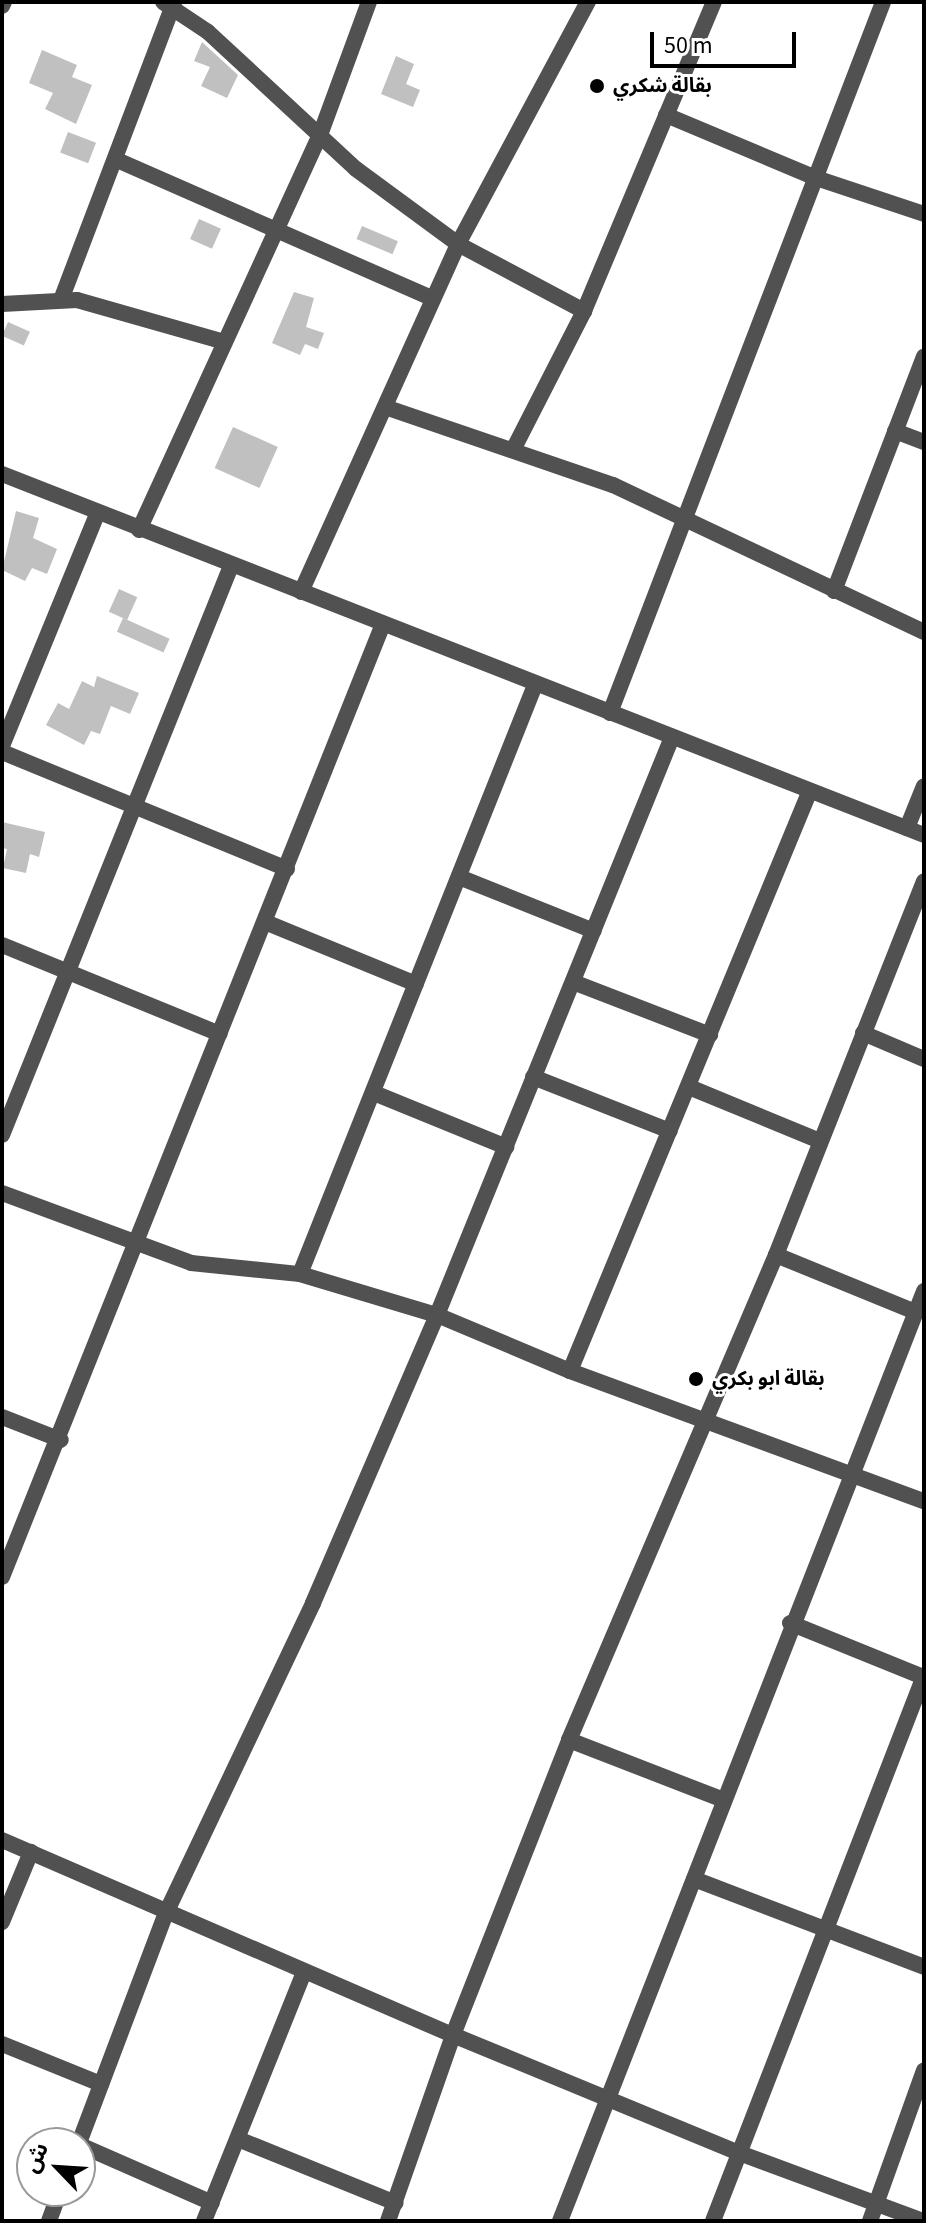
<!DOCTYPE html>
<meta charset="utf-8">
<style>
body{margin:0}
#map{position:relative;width:926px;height:2223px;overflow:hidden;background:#fff;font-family:"Source Sans 3","Noto Sans Arabic",sans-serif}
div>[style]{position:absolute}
.building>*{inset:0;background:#c0c0c0;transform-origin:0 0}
.minor>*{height:16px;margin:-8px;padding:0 8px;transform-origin:8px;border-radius:8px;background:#515151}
.dots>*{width:22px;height:22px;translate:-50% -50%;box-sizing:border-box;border:4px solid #fff;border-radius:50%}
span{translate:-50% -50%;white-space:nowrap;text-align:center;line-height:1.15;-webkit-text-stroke:6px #fff;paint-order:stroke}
.poi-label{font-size:20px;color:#000;font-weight:700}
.left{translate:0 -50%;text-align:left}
.frame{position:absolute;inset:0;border:4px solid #000;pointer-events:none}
.north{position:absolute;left:16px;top:2127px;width:80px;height:80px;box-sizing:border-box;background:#fff;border:2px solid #999;border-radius:50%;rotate:295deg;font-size:22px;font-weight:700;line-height:32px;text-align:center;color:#000}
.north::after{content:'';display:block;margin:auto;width:28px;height:36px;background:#000;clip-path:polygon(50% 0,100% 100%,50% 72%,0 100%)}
.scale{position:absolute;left:650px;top:32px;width:146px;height:36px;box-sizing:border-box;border:4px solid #000;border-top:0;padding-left:10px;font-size:24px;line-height:28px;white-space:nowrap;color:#000;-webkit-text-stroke:6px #fff;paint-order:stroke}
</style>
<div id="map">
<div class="building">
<div style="clip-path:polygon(202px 42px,238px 75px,227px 98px,201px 86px,210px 67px,194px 61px)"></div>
<div style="clip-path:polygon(42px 50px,77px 65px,72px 77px,92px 85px,76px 124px,45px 109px,53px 93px,29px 83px)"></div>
<div style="clip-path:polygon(396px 56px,414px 64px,406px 84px,420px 90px,413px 107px,381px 94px)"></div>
<div style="left:68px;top:132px;width:30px;height:22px;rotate:21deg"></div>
<div style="left:199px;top:219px;width:24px;height:22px;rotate:24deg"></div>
<div style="left:362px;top:226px;width:39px;height:14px;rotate:23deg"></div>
<div style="clip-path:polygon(294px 292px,314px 298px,306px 327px,324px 333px,318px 349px,305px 344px,300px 355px,272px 343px)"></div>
<div style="left:8px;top:322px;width:24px;height:15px;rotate:24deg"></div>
<div style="left:233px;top:427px;width:49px;height:45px;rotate:24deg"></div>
<div style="clip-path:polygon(16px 511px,39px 518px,33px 538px,57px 549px,47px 574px,32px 568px,25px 581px,2px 570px)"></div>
<div style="left:119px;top:589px;width:20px;height:25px;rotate:24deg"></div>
<div style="left:123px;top:618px;width:51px;height:15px;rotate:24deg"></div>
<div style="clip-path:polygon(97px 676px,139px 693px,130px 714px,111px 706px,100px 734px,91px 731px,84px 745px,46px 725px,58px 703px,69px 709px,82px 681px,94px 687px)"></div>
<div style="clip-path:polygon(2px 822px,45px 832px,39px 857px,30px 854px,26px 873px,3px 868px,7px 849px,2px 848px)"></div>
</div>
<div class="minor">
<div style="left:163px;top:2px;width:54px;rotate:33.7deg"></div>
<div style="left:208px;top:32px;width:202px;rotate:42.8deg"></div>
<div style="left:356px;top:169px;width:127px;rotate:36.3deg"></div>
<div style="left:458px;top:244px;width:143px;rotate:28deg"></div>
<div style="left:2px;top:6px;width:4px;rotate:-63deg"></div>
<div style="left:666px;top:115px;width:163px;rotate:22.8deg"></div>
<div style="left:816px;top:178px;width:114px;rotate:18.4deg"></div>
<div style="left:117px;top:160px;width:345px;rotate:23.7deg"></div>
<div style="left:61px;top:300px;width:319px;rotate:-69.2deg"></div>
<div style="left:2px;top:304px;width:75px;rotate:-3.1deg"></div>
<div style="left:77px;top:300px;width:153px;rotate:15.9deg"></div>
<div style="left:385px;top:407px;width:241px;rotate:18.9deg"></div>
<div style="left:613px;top:485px;width:344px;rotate:25.3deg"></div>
<div style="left:895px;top:431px;width:31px;rotate:21deg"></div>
<div style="left:514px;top:448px;width:154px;rotate:-62.9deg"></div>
<div style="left:584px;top:311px;width:335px;rotate:-67.2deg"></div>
<div style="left:2px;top:474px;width:990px;rotate:21.38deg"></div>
<div style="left:139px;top:530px;width:434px;rotate:-65.4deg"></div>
<div style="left:320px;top:135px;width:142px;rotate:-69.8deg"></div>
<div style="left:834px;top:591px;width:251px;rotate:-69deg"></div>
<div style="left:301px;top:592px;width:382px;rotate:-65.7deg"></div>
<div style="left:458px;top:244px;width:275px;rotate:-61.8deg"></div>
<div style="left:610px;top:713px;width:762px;rotate:-68.99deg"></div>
<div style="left:2px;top:746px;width:251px;rotate:-67.7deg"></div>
<div style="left:2px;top:752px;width:308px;rotate:22.3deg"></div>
<div style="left:907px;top:828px;width:45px;rotate:-68deg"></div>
<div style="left:459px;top:877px;width:145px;rotate:21.8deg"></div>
<div style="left:265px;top:922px;width:163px;rotate:22.3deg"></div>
<div style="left:2px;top:945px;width:235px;rotate:22.2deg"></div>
<div style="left:573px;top:982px;width:147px;rotate:21.1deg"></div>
<div style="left:863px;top:1033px;width:66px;rotate:23.1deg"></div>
<div style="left:533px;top:1077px;width:147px;rotate:21.5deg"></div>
<div style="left:689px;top:1087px;width:142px;rotate:22.4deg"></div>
<div style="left:374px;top:1093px;width:143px;rotate:22.2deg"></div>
<div style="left:2px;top:1135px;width:613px;rotate:-68.08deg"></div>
<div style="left:2px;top:1193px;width:202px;rotate:20.3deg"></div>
<div style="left:191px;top:1263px;width:110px;rotate:5.8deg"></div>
<div style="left:300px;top:1274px;width:143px;rotate:16.7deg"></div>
<div style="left:437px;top:1315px;width:144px;rotate:22.8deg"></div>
<div style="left:570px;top:1371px;width:377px;rotate:20.2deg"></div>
<div style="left:776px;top:1255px;width:151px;rotate:22.2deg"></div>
<div style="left:300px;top:1274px;width:634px;rotate:-68.25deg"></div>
<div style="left:570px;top:1371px;width:625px;rotate:-67.54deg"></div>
<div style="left:2px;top:1417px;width:63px;rotate:21.3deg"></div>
<div style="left:2px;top:1577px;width:1026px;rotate:-68.21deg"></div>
<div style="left:790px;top:1623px;width:144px;rotate:22.1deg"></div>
<div style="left:569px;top:1740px;width:166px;rotate:21.2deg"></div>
<div style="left:2px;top:1840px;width:491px;rotate:23.4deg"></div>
<div style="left:453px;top:2035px;width:313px;rotate:22.4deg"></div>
<div style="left:742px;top:2154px;width:193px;rotate:20.3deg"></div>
<div style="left:694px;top:1879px;width:246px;rotate:20.9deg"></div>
<div style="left:2px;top:1922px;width:76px;rotate:-67.5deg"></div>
<div style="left:2px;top:2044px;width:107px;rotate:22deg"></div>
<div style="left:238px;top:2139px;width:170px;rotate:22.1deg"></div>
<div style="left:79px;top:2143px;width:246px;rotate:-69.3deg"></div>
<div style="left:166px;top:1913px;width:343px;rotate:-64.6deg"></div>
<div style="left:313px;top:1603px;width:314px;rotate:-66.7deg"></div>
<div style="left:437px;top:1315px;width:624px;rotate:-67.87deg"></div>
<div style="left:80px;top:2145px;width:144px;rotate:23.7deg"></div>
<div style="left:49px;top:2221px;width:32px;rotate:-70deg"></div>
<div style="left:204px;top:2221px;width:268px;rotate:-68.1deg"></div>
<div style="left:388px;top:2221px;width:197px;rotate:-70.7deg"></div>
<div style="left:453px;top:2035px;width:317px;rotate:-68.5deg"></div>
<div style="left:569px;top:1740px;width:527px;rotate:-66.89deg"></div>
<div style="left:776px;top:1255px;width:402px;rotate:-68.4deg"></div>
<div style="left:560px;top:2221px;width:999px;rotate:-68.62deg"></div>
<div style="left:713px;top:2221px;width:584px;rotate:-68.84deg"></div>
<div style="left:870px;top:2221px;width:160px;rotate:-70.3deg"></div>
</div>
<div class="dots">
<div style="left:597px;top:86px;background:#000"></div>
<div style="left:696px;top:1379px;background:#000"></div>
</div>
<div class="poi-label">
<span class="left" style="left:613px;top:86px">بقالة شكري</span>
<span class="left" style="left:712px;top:1379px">بقالة ابو بكري</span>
</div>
<div class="frame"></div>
<div class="north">ش</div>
<div class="scale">50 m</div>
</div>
